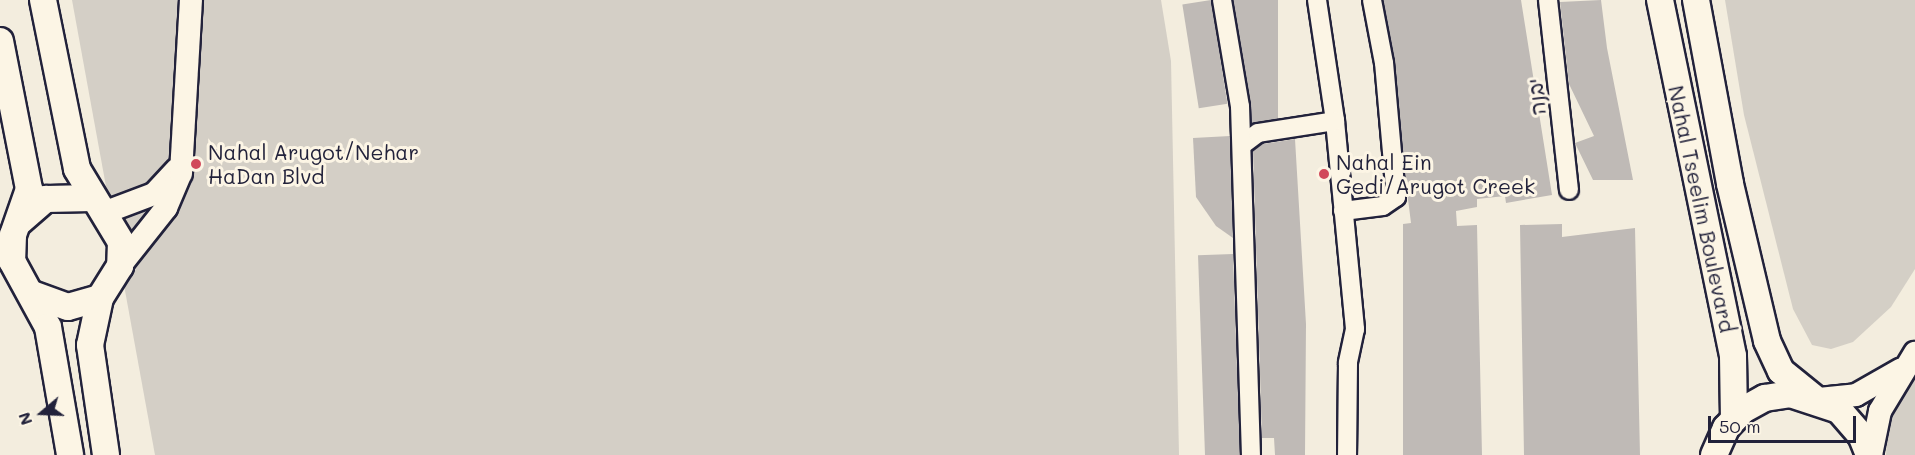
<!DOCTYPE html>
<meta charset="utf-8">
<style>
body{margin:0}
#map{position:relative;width:1915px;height:455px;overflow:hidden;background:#f3edde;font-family:Mali,"Playpen Sans Hebrew",sans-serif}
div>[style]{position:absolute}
.green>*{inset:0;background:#d4cfc6}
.building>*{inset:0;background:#bfbab6;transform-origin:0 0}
.roads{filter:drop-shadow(2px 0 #22223b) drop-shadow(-2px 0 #22223b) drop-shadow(0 2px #22223b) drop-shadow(0 -2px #22223b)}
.minor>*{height:18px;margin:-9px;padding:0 9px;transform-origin:9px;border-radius:9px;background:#fcf5e5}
.tertiary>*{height:22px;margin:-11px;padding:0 11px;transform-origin:11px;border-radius:11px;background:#fcf5e5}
.secondary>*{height:26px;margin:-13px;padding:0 13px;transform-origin:13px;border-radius:13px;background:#fcf5e5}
.dots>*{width:16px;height:16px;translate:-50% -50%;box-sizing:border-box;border:3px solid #fcf5e5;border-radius:50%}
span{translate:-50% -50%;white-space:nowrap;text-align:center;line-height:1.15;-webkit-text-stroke:6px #fcf5e5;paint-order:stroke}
.street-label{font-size:21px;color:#22223b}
.poi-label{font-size:21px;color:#22223b}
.left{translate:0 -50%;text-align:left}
.north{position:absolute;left:12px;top:383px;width:60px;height:60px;-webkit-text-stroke:4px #fcf5e5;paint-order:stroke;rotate:251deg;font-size:16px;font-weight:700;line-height:24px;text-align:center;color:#22223b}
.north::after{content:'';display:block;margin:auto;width:21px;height:27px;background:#22223b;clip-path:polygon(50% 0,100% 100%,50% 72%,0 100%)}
.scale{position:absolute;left:1708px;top:416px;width:148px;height:27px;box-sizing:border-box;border:3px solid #22223b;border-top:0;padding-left:8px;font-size:18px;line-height:21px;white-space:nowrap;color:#22223b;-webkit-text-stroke:4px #fcf5e5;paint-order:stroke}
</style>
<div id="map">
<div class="green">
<div style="clip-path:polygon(72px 0,1161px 0,1171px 61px,1179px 455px,155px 455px)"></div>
<div style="clip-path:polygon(1725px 0,1915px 0,1915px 269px,1891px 307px,1853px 342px,1831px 349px,1812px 345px,1793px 309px,1744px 115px)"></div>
<div style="clip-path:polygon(1915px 362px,1915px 455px,1886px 455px,1889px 406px)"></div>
</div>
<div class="building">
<div style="left:1211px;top:0;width:105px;height:29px;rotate:81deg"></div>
<div style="left:1233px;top:0;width:45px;height:125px"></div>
<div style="clip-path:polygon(1383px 0,1521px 0,1552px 195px,1506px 203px,1505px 196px,1477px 199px,1477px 207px,1456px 211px,1457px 226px,1477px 225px,1482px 455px,1403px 455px,1403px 224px,1411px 223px)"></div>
<div style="clip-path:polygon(1601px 0,1607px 48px,1633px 180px,1593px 180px,1575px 143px,1594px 136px,1569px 84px,1560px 2px)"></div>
<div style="clip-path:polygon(1230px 136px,1233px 238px,1216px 226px,1196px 197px,1193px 138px)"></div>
<div style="clip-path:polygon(1295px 139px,1306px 324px,1305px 455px,1275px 455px,1274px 438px,1262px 438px,1253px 151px,1263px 144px)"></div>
<div style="clip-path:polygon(1562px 224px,1562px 237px,1635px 228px,1640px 455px,1524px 455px,1520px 225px)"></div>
<div style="left:1233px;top:254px;width:201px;height:35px;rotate:88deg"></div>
</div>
<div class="roads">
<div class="minor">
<div style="left:1222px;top:0;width:108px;rotate:80.4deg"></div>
<div style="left:1240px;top:106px;width:349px;rotate:88.2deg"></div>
<div style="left:1317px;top:0;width:122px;rotate:81.5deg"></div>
<div style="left:1335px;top:121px;width:209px;rotate:84.5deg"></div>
<div style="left:1355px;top:329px;width:35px;rotate:102deg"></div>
<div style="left:1348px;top:363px;width:92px;rotate:90.6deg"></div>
<div style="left:1548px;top:0;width:191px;rotate:83.7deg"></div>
<div style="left:1242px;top:145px;width:20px;rotate:-37deg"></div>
<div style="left:1258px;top:133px;width:78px;rotate:-8.9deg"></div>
<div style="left:1343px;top:211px;width:40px;rotate:-7.1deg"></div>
<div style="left:1383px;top:206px;width:16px;rotate:-35deg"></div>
<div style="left:1396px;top:197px;width:135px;rotate:-95.1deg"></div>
<div style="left:1384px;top:63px;width:64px;rotate:-100.8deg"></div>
</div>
<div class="tertiary">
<div style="left:106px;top:212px;width:51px;rotate:-20.6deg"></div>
<div style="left:154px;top:194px;width:33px;rotate:-47deg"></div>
<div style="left:120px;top:266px;width:74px;rotate:-51.6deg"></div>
<div style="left:166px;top:208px;width:38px;rotate:-67deg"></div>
<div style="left:181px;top:173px;width:173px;rotate:-86.7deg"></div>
<div style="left:1819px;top:399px;width:37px;rotate:-6deg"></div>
<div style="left:1856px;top:395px;width:51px;rotate:-29.6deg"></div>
<div style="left:1871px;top:455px;width:45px;rotate:-78.4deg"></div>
<div style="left:1880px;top:411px;width:68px;rotate:-58.9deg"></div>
</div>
<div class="secondary">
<div style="left:43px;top:0;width:172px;rotate:78.6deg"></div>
<div style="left:77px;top:169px;width:85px;rotate:58.9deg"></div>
<div style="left:121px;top:242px;width:24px;rotate:92deg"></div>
<div style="left:120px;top:266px;width:38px;rotate:122deg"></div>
<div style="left:100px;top:298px;width:48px;rotate:102deg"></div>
<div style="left:90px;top:345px;width:111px;rotate:81.7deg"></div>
<div style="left:1660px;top:0;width:363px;rotate:78.4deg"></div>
<div style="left:1733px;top:356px;width:63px;rotate:89.1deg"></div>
<div style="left:1696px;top:0;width:187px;rotate:79.5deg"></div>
<div style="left:1730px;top:184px;width:161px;rotate:76.7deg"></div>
<div style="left:1767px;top:341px;width:33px;rotate:65deg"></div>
<div style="left:1781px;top:371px;width:41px;rotate:39.1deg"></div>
<div style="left:0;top:41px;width:151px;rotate:78.9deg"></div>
<div style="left:29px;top:189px;width:49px;rotate:109.2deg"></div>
<div style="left:13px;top:235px;width:26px;rotate:92deg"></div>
<div style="left:12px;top:261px;width:75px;rotate:61.4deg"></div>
<div style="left:48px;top:327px;width:130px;rotate:80.2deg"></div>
<div style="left:18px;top:223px;width:37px;rotate:-41deg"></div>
<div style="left:46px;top:199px;width:46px;rotate:-1.2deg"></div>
<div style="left:32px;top:294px;width:38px;rotate:20deg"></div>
<div style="left:68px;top:307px;width:33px;rotate:-16deg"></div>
<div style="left:1714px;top:455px;width:30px;rotate:-66deg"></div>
<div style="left:1726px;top:428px;width:25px;rotate:-47deg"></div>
<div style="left:1743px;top:410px;width:25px;rotate:-29deg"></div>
<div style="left:1765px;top:398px;width:25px;rotate:-9deg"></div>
<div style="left:1790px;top:394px;width:52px;rotate:18.1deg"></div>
<div style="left:1839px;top:410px;width:33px;rotate:49deg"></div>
<div style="left:1861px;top:435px;width:22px;rotate:68deg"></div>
</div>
</div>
<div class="dots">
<div style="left:196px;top:164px;background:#d1495b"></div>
<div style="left:1324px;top:174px;background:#d1495b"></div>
</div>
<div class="street-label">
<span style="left:1536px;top:97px;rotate:-96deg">יבנה</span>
<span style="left:1702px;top:209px;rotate:78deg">Nahal Tseelim Boulevard</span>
</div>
<div class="poi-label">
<span class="left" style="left:208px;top:164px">Nahal Arugot/Nehar<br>HaDan Blvd</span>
<span class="left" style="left:1336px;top:174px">Nahal Ein<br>Gedi/Arugot Creek</span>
</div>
<div class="north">N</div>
<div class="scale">50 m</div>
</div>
